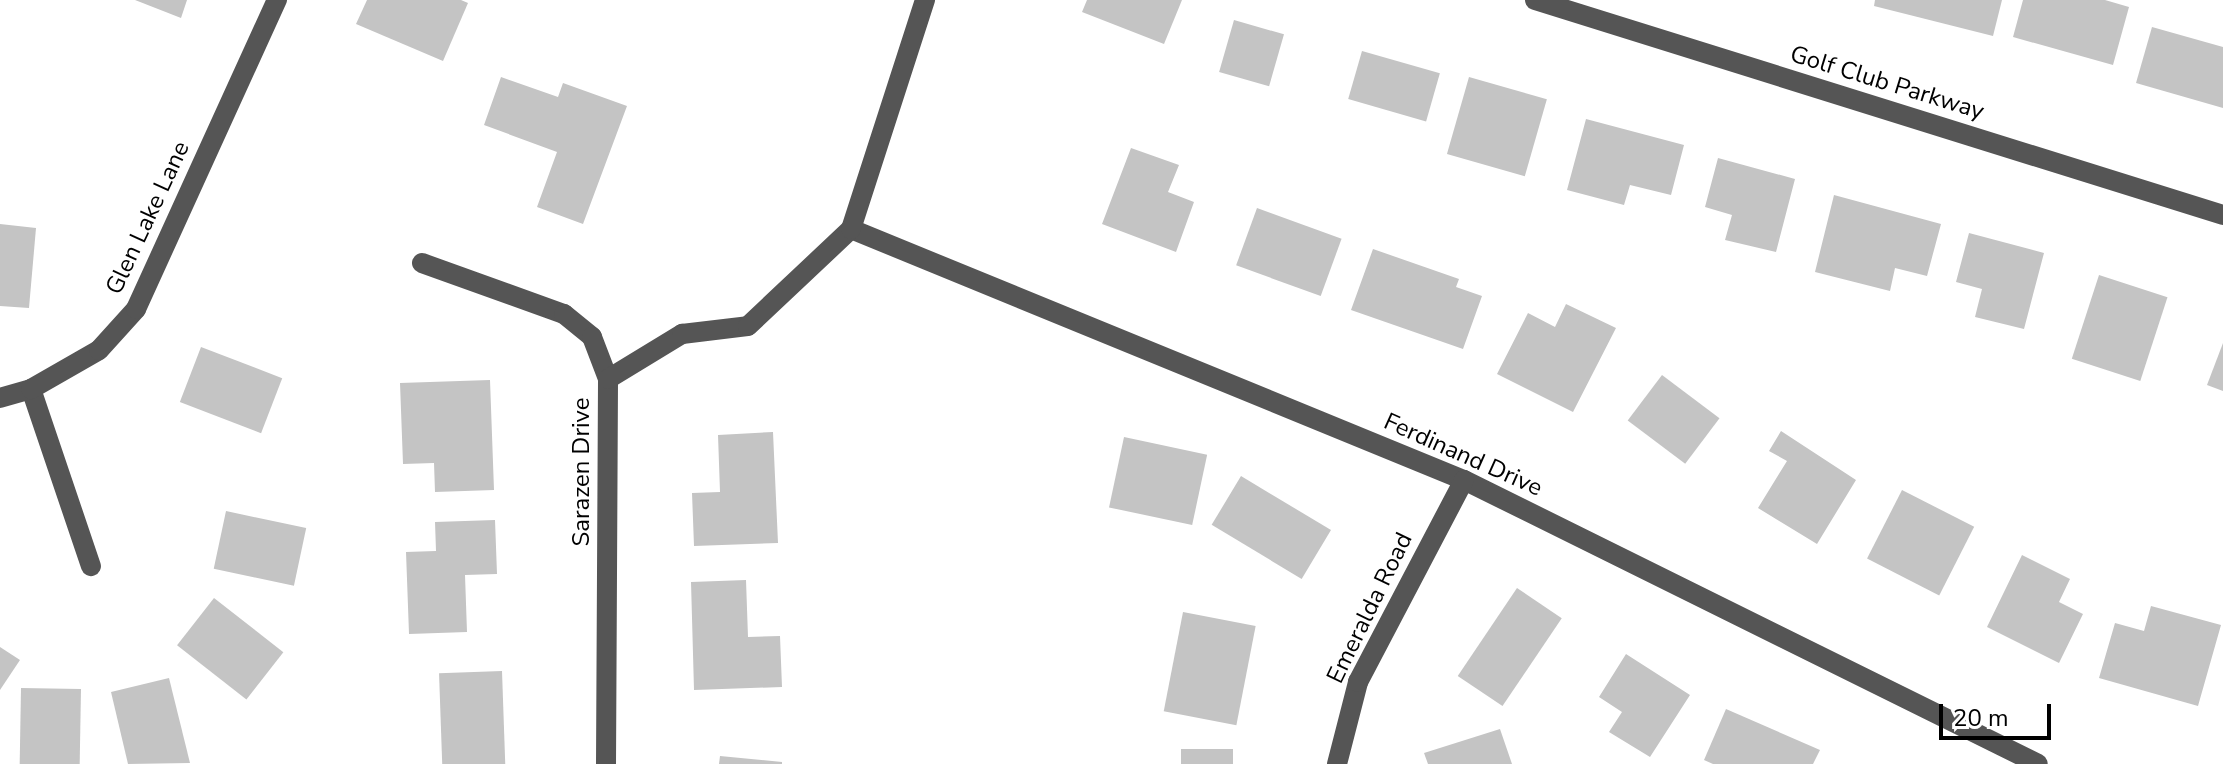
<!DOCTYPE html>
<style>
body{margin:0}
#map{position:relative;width:2223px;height:764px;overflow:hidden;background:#fff;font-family:"Nunito Sans",sans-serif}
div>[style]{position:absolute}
.building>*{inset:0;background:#c4c4c4;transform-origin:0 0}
.minor>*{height:20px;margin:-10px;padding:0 10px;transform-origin:10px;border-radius:10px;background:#555}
span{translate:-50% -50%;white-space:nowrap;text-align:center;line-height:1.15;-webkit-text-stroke:6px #fff;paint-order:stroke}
.street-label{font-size:24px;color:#000}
.scale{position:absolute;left:1939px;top:704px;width:112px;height:36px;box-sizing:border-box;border:4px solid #000;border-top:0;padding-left:10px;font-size:24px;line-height:28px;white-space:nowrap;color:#000;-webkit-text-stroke:6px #fff;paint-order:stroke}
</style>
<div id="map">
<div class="building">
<div style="clip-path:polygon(135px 0,187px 0,181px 18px)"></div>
<div style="clip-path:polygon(367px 0,461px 0,468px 3px,443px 61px,356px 24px)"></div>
<div style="clip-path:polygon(1087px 0,1182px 0,1164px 44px,1082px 12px)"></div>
<div style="clip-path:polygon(1875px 0,2002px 0,1993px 36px,1874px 6px)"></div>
<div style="clip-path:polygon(2023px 0,2105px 0,2129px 7px,2113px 65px,2013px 37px)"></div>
<div style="left:1234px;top:20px;width:52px;height:54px;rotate:16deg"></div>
<div style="clip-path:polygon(2152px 27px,2223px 47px,2223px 108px,2136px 83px)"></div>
<div style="left:1362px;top:51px;width:81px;height:50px;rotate:16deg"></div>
<div style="clip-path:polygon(501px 77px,558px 97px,563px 83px,627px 106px,583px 224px,537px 207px,557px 152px,484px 125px)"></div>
<div style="left:1469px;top:77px;width:81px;height:80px;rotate:16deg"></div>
<div style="clip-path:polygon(1586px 119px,1684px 145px,1671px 195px,1630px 185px,1624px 205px,1567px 190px)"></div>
<div style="clip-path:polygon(1131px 148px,1179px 165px,1168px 192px,1194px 202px,1176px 252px,1102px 224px)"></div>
<div style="clip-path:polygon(1718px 158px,1795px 179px,1776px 252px,1725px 240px,1732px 215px,1705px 207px)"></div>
<div style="clip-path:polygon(1834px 195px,1941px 224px,1927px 276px,1895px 268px,1890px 291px,1815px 272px)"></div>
<div style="left:1257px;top:208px;width:90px;height:61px;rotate:20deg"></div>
<div style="clip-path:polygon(0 224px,36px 228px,29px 308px,0 306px)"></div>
<div style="clip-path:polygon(1969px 233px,2044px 253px,2024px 329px,1975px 317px,1982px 289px,1956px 282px)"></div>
<div style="clip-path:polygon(1373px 249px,1459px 279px,1456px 287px,1482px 296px,1463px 349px,1351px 310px)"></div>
<div style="left:2099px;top:275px;width:72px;height:88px;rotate:18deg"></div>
<div style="clip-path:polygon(1566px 304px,1616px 328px,1573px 412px,1497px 374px,1528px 313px,1555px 327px)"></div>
<div style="clip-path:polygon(2223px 343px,2223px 391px,2207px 385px)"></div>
<div style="left:201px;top:347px;width:87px;height:59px;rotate:21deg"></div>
<div style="left:1662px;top:375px;width:72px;height:57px;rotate:37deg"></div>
<div style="clip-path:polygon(490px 380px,494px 490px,435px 492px,434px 463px,403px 464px,400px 383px)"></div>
<div style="clip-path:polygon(1781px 431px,1856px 480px,1817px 544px,1758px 508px,1787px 461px,1769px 451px)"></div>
<div style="clip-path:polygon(773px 432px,778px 543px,694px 546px,692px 493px,720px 492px,718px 435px)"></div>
<div style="left:1124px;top:437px;width:85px;height:72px;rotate:12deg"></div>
<div style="left:1241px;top:476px;width:105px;height:57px;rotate:31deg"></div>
<div style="left:1902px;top:490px;width:81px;height:77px;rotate:27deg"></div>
<div style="left:226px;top:511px;width:82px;height:59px;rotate:12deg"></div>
<div style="clip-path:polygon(495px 520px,497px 574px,465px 575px,467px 632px,409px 634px,406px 552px,436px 551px,435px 522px)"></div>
<div style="clip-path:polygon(2022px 555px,2070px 579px,2059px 602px,2083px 614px,2059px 663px,1987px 627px)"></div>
<div style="clip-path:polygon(746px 580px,748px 637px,780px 636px,782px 687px,694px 690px,691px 582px)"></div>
<div style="left:1517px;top:588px;width:54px;height:106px;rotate:34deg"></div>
<div style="left:214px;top:598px;width:88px;height:60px;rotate:38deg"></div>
<div style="clip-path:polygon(2151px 606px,2221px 625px,2198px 706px,2099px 678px,2115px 623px,2144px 631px)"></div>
<div style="left:1183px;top:612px;width:74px;height:101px;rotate:11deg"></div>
<div style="clip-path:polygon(0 647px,20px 660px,0 690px)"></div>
<div style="clip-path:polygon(1626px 654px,1690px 695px,1650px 757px,1609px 732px,1622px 712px,1599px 697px)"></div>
<div style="left:502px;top:671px;width:93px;height:63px;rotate:88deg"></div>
<div style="clip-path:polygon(169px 678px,190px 763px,128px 764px,111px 692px)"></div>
<div style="left:21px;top:688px;width:60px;height:76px;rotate:1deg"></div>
<div style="clip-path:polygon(1726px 709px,1820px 750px,1813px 764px,1713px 764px,1704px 760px)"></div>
<div style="clip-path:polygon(1500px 729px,1512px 764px,1428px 764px,1424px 753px)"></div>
<div style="left:1233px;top:749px;width:15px;height:52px;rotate:90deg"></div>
<div style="clip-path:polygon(720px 756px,782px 762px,782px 764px,719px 764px)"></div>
</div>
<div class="minor">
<div style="left:1535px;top:0;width:721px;rotate:17.35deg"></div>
<div style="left:851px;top:229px;width:662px;rotate:22.27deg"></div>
<div style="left:1464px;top:480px;width:640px;rotate:26.32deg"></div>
<div style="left:422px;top:263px;width:151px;rotate:19.8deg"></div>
<div style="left:564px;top:314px;width:36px;rotate:39deg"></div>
<div style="left:592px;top:337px;width:45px;rotate:69.1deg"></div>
<div style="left:31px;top:389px;width:187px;rotate:71.3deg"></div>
<div style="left:0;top:398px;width:32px;rotate:-16deg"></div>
<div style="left:31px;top:389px;width:78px;rotate:-29.8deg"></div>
<div style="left:99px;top:350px;width:55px;rotate:-47.9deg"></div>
<div style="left:136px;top:309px;width:340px;rotate:-65.5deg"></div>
<div style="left:606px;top:764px;width:385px;rotate:-89.7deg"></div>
<div style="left:608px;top:379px;width:87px;rotate:-31.3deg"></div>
<div style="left:682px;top:334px;width:66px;rotate:-6.9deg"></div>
<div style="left:748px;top:326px;width:141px;rotate:-43.3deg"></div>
<div style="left:851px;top:229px;width:241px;rotate:-72.1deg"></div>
<div style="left:1337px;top:764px;width:85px;rotate:-75.6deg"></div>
<div style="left:1358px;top:682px;width:228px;rotate:-62.3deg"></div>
</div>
<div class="street-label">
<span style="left:1887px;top:83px;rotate:17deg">Golf Club Parkway</span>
<span style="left:148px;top:218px;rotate:-65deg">Glen Lake Lane</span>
<span style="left:1463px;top:455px;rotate:24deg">Ferdinand Drive</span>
<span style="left:582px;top:472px;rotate:-90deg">Sarazen Drive</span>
<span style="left:1370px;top:608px;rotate:-64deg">Emeralda Road</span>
</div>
<div class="scale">20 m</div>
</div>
